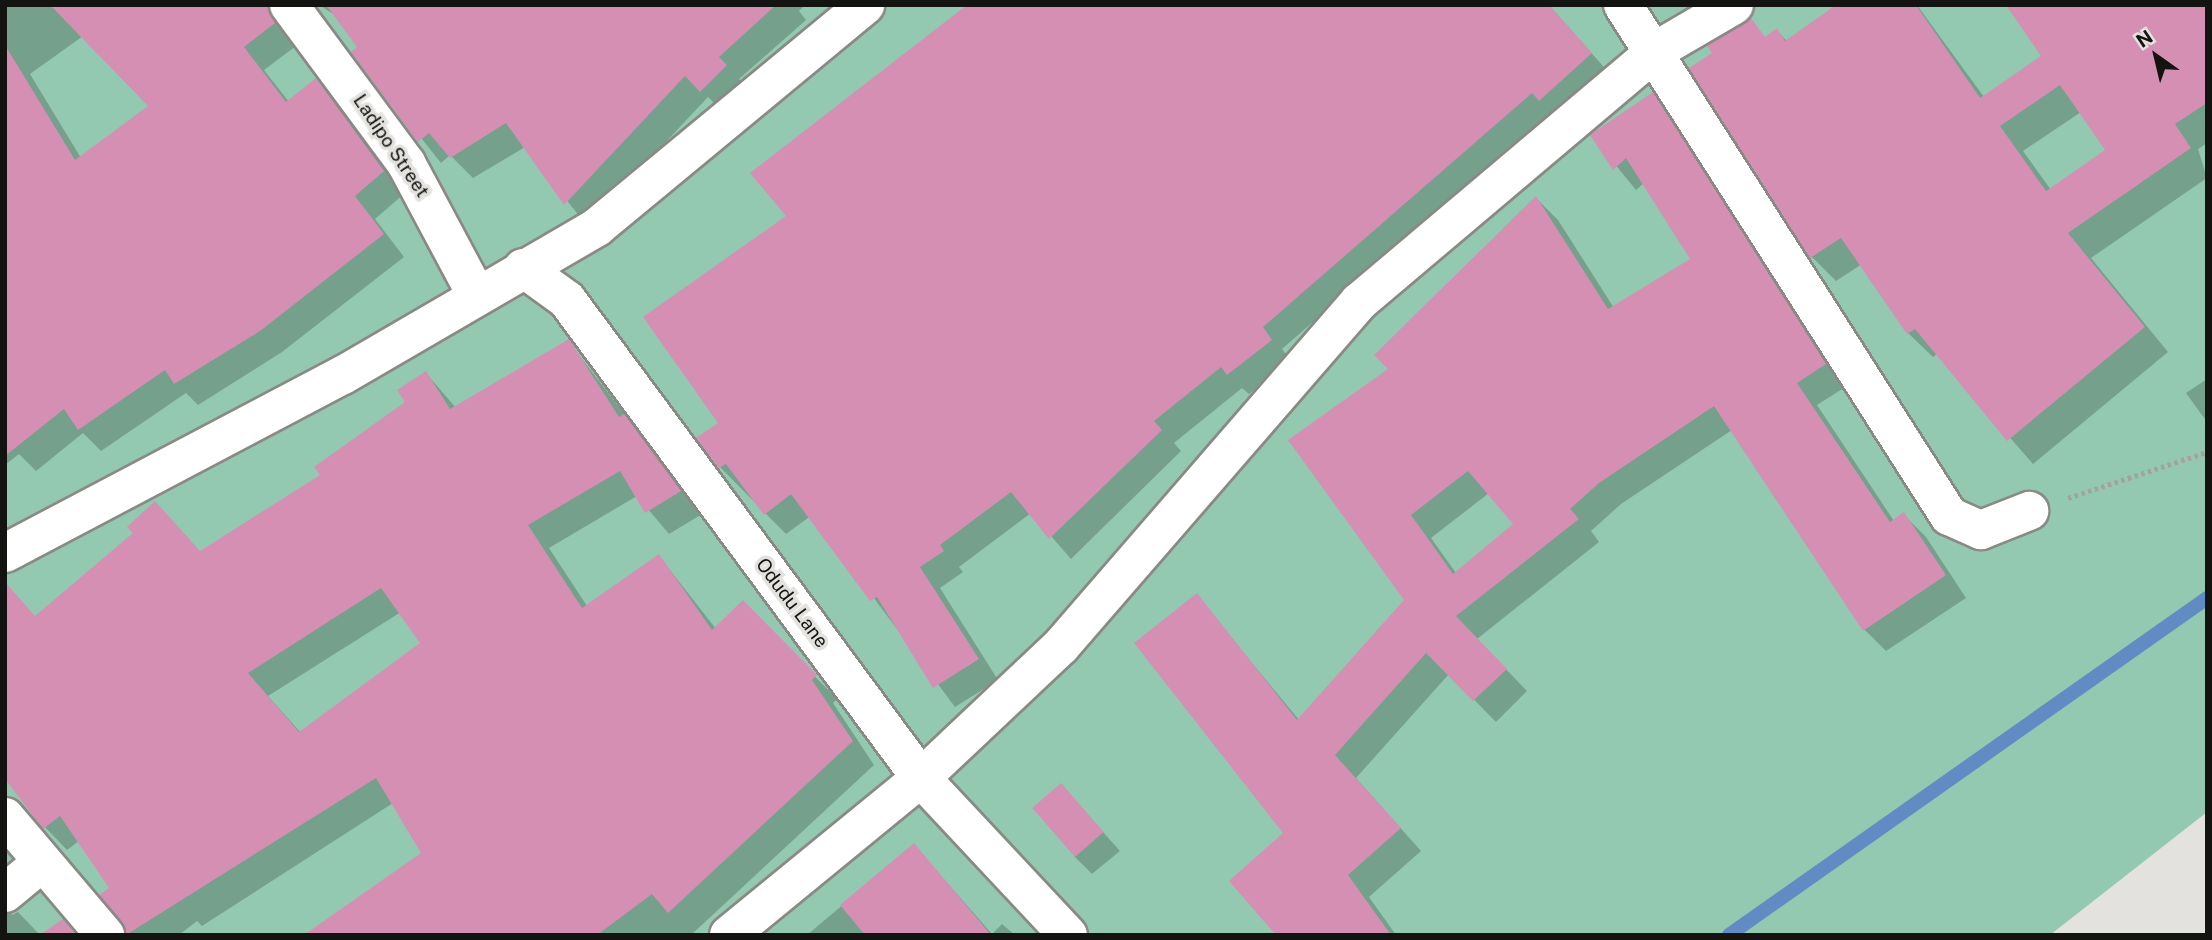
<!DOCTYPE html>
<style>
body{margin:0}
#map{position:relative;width:2212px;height:940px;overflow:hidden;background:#e3e2de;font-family:"Public Sans",sans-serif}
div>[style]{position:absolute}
.green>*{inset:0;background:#93c9b0}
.shadow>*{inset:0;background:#0003}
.stream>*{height:14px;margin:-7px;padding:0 7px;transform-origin:7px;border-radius:7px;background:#618cc3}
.building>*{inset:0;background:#d48fb3;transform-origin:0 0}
.path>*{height:4.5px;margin-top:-2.25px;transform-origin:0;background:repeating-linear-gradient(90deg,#a3a29f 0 3.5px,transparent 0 7px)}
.roads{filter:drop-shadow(2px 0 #8a8986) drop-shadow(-2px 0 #8a8986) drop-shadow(0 2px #8a8986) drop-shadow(0 -2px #8a8986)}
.street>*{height:38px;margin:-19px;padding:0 19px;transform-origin:19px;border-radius:19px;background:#fff}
span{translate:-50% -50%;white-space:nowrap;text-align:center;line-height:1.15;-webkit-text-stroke:7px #e3e2de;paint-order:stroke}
.street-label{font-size:19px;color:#131312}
.frame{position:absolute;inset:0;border:7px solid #131312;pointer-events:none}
.north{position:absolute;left:2121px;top:21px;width:70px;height:70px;-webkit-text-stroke:5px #e3e2de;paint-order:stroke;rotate:326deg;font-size:19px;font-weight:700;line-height:28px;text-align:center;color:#131312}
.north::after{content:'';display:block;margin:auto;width:24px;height:32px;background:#131312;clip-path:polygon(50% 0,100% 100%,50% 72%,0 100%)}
</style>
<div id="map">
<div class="green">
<div style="clip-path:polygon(5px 5px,2207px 5px,2207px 812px,2050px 935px,5px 935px)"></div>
</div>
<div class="shadow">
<div style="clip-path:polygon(evenodd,5px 5px,805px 5px,799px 11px,806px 20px,739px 79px,748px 88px,723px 112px,708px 97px,587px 226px,525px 147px,473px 178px,450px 155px,441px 163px,353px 52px,359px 47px,336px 16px,321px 6px,298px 8px,296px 46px,264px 70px,289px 102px,316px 81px,338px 102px,405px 193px,375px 219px,404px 257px,282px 352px,198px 405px,186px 393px,101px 451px,83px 433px,36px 471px,19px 454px,5px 465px,5px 5px,83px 36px,150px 106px,81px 158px,30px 74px,83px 36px)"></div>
<div style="clip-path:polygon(969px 5px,1549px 5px,1611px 75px,1561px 120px,1553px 112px,1282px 349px,1292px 361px,1249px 394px,1242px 388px,1174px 443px,1181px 451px,1071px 559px,1031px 513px,959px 567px,963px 572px,940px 588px,998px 680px,955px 707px,812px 515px,786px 534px,720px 467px,720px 424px,789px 216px)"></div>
<div style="clip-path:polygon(evenodd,1839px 5px,1917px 5px,1984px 97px,2207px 5px,2207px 143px,2198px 149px,2207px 178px,2091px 258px,2168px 352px,2033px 464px,1937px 354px,1933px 357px,1908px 333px,1862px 264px,1836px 281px,1812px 257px,1758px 30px,1766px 38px,1777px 31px,1787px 41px,1839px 5px,2081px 112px,2108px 151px,2051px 190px,2023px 151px,2081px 112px)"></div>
<div style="clip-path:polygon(evenodd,1658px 103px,1679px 124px,1847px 386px,1817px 405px,1894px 521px,1904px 515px,1926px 537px,1966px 598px,1886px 651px,1864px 629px,1732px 430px,1621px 504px,1591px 531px,1599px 542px,1477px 639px,1527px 691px,1496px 722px,1449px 674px,1356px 778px,1421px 851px,1369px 897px,1396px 935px,1279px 935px,1285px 833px,1197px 596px,1299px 720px,1407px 600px,1390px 369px,1536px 198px,1558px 220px,1614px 308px,1693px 259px,1644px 183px,1636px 190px,1592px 136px,1658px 103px,1489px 493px,1515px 524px,1456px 573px,1431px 538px,1489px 493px)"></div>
<div style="clip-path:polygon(evenodd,568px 341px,702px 514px,669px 534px,637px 496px,549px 548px,587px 606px,659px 556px,716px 629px,743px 603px,837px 699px,833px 703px,874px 765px,691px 935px,307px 935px,423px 853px,393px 803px,202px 926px,197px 921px,179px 935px,129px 935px,102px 895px,111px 889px,79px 841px,67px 850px,45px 827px,36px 618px,201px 552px,322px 475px,408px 402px,426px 373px,456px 408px,568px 341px,401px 612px,423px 643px,301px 733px,268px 696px,401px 612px)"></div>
<div style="clip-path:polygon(2207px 379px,2207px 422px,2186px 393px)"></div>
<div style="clip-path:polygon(1061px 785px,1120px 851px,1092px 874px,1074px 856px)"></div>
<div style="clip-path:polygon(914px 845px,992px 934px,1002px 924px,1015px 935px,807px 935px)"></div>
<div style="clip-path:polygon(5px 900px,12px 915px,18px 912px,40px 935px,5px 935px)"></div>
</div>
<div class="stream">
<div style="left:1729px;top:935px;width:585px;rotate:-35.18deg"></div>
</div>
<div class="building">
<div style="clip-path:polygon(50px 5px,268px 5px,275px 23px,244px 47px,286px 102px,316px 78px,384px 171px,355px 196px,384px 234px,260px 331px,174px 384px,165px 370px,78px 430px,64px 409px,5px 456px,5px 45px,75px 160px,148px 106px)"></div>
<div style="clip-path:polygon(326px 5px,776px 5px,719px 57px,727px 65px,700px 92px,685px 76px,564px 205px,506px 123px,450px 158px,429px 133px,418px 142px,351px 52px,357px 47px)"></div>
<div style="clip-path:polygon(967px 5px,1549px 5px,1592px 53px,1539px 101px,1532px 93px,1263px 327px,1272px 340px,1227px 375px,1221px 367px,1154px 421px,1162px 430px,1049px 539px,1011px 492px,940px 545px,944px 551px,920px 567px,979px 659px,933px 688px,877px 597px,870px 601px,791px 494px,764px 515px,726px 464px,719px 468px,696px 438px,718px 423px,643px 317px,786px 216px,750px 173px)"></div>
<div style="clip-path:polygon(evenodd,1836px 5px,1916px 5px,1980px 98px,2041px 56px,2006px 5px,2207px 5px,2207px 103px,2175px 124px,2191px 148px,2068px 233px,2145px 327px,2007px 441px,1915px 329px,1907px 334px,1841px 238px,1810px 258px,1689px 68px,1712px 53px,1707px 46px,1751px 18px,1765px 37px,1777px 28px,1785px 41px,1836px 5px,2060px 85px,2105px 150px,2046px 191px,2000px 126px,2060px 85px)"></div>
<div style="clip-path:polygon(evenodd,1653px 92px,1826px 364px,1797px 383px,1890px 522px,1904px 512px,1946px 575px,1863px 631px,1714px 406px,1599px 483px,1570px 509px,1579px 519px,1456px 616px,1507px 669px,1473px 701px,1426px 653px,1335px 755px,1401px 828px,1348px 875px,1391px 935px,1276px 935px,1229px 881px,1283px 833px,1134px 643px,1197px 593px,1297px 720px,1404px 600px,1288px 440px,1388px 369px,1374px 355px,1536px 196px,1608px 309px,1690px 259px,1626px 158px,1613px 170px,1590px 135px,1653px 92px,1468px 471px,1513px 524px,1453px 574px,1411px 515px,1468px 471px)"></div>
<div style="clip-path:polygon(evenodd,569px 339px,619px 417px,624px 414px,681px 491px,645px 513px,620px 471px,528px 525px,582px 608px,659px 554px,712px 630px,743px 600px,817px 675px,812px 680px,853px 741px,668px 913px,652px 894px,597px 935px,304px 935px,421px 853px,376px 778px,126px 935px,99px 895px,109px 888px,60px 816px,43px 829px,5px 779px,5px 582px,35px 616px,133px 533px,127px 527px,155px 501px,200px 551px,320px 475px,314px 467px,405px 402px,397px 390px,426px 371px,450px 409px,569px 339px,381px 588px,420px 643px,299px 732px,248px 673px,381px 588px)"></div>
<div style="left:1061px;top:783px;width:65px;height:38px;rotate:49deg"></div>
<div style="clip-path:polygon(914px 843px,991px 935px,865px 935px,840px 905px)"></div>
<div style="clip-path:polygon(63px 919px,76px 935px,40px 935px)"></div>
</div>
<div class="path">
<div style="left:2068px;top:498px;width:146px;rotate:-18.3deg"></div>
</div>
<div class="roads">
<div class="street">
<div style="left:289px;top:5px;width:197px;rotate:53.5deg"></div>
<div style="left:406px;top:163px;width:151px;rotate:61.9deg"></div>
<div style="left:1623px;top:5px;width:606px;rotate:57.46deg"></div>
<div style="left:1949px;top:516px;width:35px;rotate:24deg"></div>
<div style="left:1981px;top:530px;width:52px;rotate:-21.6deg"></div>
<div style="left:523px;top:268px;width:54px;rotate:36deg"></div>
<div style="left:567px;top:300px;width:595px;rotate:53.48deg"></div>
<div style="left:921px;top:778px;width:215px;rotate:46.9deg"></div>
<div style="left:5px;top:553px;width:382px;rotate:-27.8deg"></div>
<div style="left:343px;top:375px;width:294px;rotate:-30.2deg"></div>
<div style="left:597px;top:227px;width:348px;rotate:-39.6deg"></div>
<div style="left:5px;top:817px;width:155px;rotate:49.7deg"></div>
<div style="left:5px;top:893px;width:44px;rotate:-39.5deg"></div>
<div style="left:729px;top:935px;width:248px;rotate:-39.3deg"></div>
<div style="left:921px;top:778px;width:192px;rotate:-43.3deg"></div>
<div style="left:1061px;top:646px;width:455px;rotate:-49.1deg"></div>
<div style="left:1359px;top:302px;width:390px;rotate:-40.2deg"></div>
<div style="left:1657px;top:50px;width:89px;rotate:-30.3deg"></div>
</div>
</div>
<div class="street-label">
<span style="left:391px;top:146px;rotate:56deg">Ladipo Street</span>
<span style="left:792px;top:603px;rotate:53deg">Odudu Lane</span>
</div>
<div class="frame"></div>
<div class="north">N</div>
</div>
